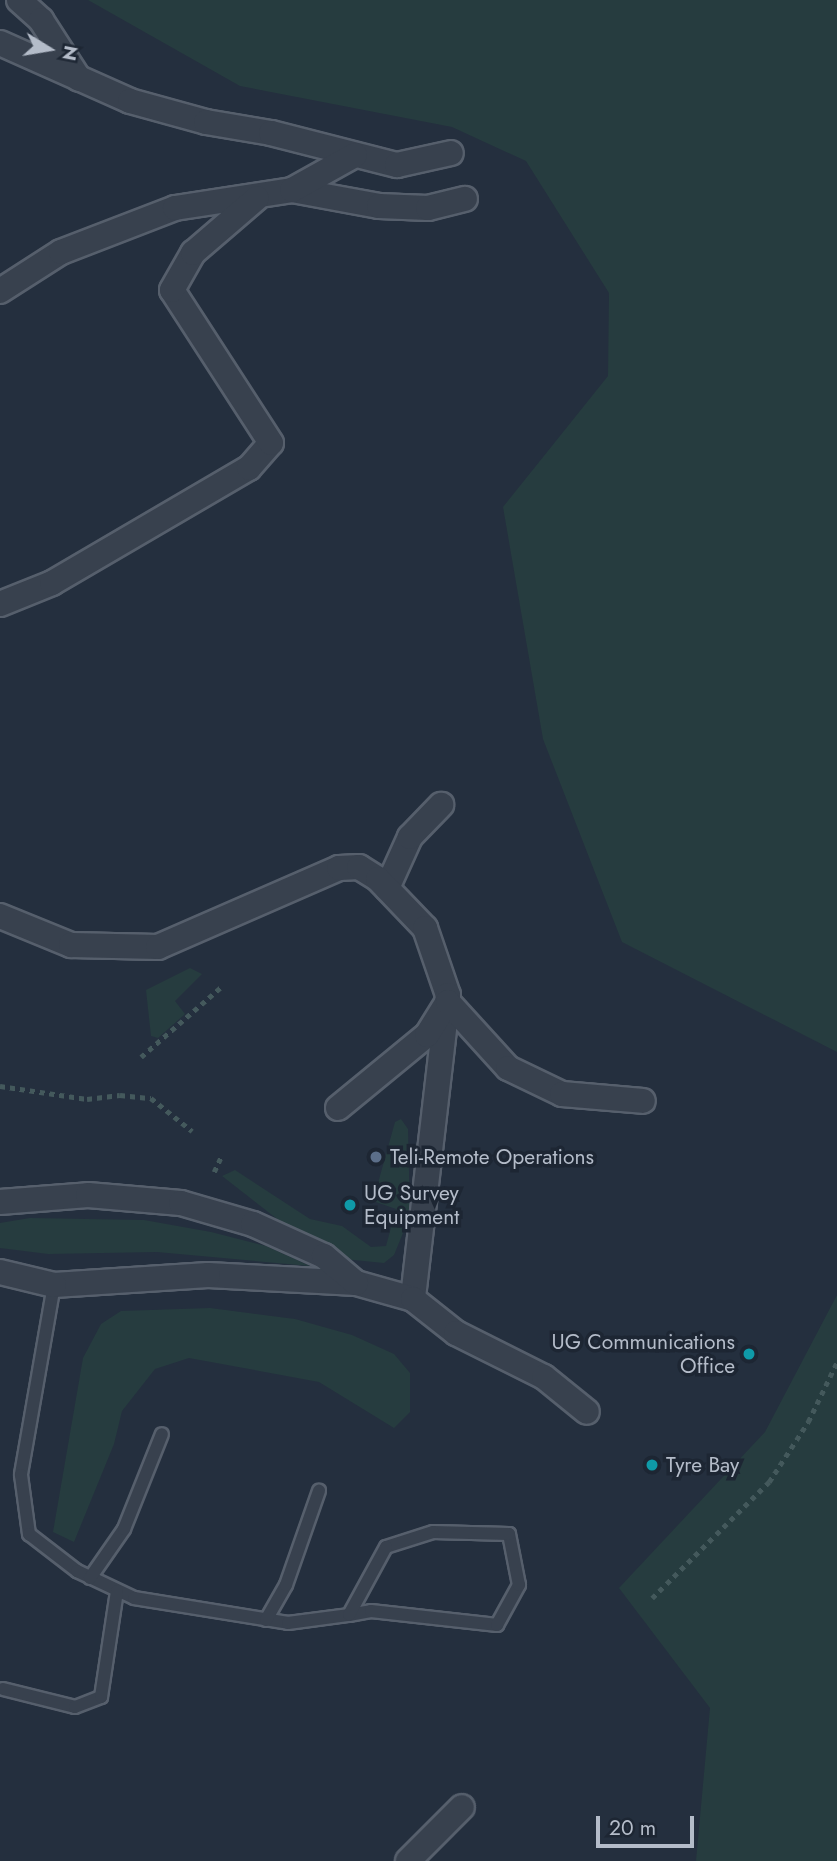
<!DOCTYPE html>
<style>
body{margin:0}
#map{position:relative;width:837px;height:1861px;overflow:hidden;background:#242f3e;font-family:Jost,sans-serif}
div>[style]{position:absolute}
.green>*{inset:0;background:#263c3f}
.path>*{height:4.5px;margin-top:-2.25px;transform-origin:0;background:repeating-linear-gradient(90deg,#44595c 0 5px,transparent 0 10px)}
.roads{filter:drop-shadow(2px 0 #565f6c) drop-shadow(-2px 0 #565f6c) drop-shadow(0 2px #565f6c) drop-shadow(0 -2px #565f6c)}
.lane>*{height:12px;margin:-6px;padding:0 6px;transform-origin:6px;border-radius:6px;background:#38414e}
.street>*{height:24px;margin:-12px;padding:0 12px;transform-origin:12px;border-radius:12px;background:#38414e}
.dots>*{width:19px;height:19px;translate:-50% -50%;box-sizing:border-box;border:4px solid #1d2633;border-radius:50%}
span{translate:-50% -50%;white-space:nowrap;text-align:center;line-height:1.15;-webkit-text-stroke:7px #1d2633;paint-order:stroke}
.poi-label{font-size:21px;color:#b4bcc9}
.left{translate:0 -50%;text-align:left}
.right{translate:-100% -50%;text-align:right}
.north{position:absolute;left:14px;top:14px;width:70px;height:70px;-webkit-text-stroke:5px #1d2633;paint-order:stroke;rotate:101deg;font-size:19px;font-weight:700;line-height:28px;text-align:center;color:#b4bcc9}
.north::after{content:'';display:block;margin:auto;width:24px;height:32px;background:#b4bcc9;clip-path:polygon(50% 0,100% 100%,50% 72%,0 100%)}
.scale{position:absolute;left:596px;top:1816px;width:98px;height:32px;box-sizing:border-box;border:4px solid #b4bcc9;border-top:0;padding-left:9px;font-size:21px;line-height:24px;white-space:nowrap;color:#b4bcc9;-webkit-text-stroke:5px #1d2633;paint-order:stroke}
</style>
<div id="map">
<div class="green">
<div style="clip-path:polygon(88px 0,837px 0,837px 1052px,622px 942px,543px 739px,503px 507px,608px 376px,609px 293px,526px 161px,452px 127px,240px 86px)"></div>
<div style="clip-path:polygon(190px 968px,202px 974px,175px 1001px,185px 1014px,158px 1038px,151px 1036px,146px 990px)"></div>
<div style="clip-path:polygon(401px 1119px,408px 1129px,410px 1216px,394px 1255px,384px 1263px,344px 1259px,290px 1229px,222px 1176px,235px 1170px,310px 1219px,342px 1226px,371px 1247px,386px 1246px,396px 1209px,373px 1201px,395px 1122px)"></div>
<div style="clip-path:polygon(30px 1218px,144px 1220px,211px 1232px,266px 1246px,310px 1266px,157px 1252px,48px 1254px,0 1248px,0 1223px)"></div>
<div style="clip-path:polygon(837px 1295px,837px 1861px,696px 1861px,710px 1708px,619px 1588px,765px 1432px)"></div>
<div style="clip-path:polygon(210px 1308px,295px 1319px,352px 1335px,394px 1354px,410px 1373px,410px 1412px,394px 1428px,319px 1382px,189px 1358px,155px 1369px,122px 1411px,114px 1444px,74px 1542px,53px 1532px,83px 1358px,101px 1324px,121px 1311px)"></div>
</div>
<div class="path">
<div style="left:141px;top:1057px;width:108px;rotate:-41.2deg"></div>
<div style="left:0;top:1086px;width:88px;rotate:8.5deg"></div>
<div style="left:87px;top:1099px;width:33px;rotate:-7deg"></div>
<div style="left:120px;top:1095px;width:31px;rotate:6deg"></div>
<div style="left:151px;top:1098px;width:53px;rotate:38.8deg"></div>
<div style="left:214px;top:1172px;width:19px;rotate:-65deg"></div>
<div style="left:652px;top:1598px;width:165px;rotate:-44.8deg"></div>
<div style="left:769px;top:1482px;width:72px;rotate:-57deg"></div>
<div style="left:808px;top:1422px;width:67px;rotate:-64.2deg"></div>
</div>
<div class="roads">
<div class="lane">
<div style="left:54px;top:1285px;width:193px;rotate:99.9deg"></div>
<div style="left:21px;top:1475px;width:60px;rotate:82.3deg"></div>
<div style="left:29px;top:1534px;width:61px;rotate:37.6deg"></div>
<div style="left:77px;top:1571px;width:63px;rotate:25.3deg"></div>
<div style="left:134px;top:1598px;width:156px;rotate:9.2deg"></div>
<div style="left:288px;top:1623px;width:62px;rotate:-7.5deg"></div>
<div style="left:349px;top:1615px;width:22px;rotate:-10deg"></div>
<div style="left:371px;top:1611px;width:127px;rotate:6.3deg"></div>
<div style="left:497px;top:1625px;width:46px;rotate:-61.2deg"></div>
<div style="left:519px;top:1585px;width:52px;rotate:-101.1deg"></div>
<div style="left:509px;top:1534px;width:76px;rotate:-178.5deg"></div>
<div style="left:433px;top:1532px;width:49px;rotate:162.3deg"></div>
<div style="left:386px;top:1547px;width:77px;rotate:118.6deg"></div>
<div style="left:90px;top:1578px;width:60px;rotate:-55.2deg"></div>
<div style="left:124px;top:1529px;width:102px;rotate:-68.2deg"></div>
<div style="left:266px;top:1620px;width:40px;rotate:-60.3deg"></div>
<div style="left:286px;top:1585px;width:100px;rotate:-70.7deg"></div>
<div style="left:3px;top:1689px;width:74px;rotate:14deg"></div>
<div style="left:75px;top:1707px;width:28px;rotate:-21deg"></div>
<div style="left:101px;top:1697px;width:107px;rotate:-81.4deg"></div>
</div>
<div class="street">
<div style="left:19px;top:0;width:30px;rotate:42deg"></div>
<div style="left:41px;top:20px;width:70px;rotate:57.2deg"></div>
<div style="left:0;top:43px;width:142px;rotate:24deg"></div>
<div style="left:130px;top:101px;width:79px;rotate:15.4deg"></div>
<div style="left:206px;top:122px;width:66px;rotate:9.6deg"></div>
<div style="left:271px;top:133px;width:130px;rotate:14.3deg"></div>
<div style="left:397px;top:165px;width:55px;rotate:-12.5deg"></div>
<div style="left:292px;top:190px;width:88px;rotate:10.4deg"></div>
<div style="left:379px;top:206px;width:49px;rotate:2.3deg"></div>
<div style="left:428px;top:208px;width:38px;rotate:-14deg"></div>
<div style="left:0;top:291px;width:72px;rotate:-32.6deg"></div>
<div style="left:61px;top:252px;width:122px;rotate:-21.1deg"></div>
<div style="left:175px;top:208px;width:118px;rotate:-8.7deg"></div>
<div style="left:292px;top:190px;width:72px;rotate:-29.1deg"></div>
<div style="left:0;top:604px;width:56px;rotate:-22deg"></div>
<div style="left:52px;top:583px;width:228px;rotate:-30.3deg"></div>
<div style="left:249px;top:468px;width:33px;rotate:-49deg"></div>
<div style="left:271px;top:443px;width:182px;rotate:-122.9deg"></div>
<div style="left:172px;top:290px;width:43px;rotate:-60.4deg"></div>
<div style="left:193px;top:253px;width:84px;rotate:-40.7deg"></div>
<div style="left:387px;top:888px;width:56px;rotate:-65.7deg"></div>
<div style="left:410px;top:837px;width:45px;rotate:-45.9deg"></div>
<div style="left:0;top:916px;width:77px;rotate:22.2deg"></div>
<div style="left:71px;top:945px;width:87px;rotate:1.3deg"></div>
<div style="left:158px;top:947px;width:197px;rotate:-23.6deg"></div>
<div style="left:339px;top:868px;width:20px;rotate:-3deg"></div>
<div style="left:359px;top:867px;width:22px;rotate:32deg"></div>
<div style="left:378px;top:879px;width:68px;rotate:46.2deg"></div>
<div style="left:425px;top:928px;width:71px;rotate:71.1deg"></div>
<div style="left:448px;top:995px;width:306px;rotate:96.6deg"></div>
<div style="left:413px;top:1299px;width:59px;rotate:-164.3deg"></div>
<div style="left:356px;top:1283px;width:148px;rotate:-176.9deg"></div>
<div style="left:208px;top:1275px;width:154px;rotate:176.3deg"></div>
<div style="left:54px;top:1285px;width:56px;rotate:-166.5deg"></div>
<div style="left:338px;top:1108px;width:115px;rotate:-39.4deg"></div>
<div style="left:427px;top:1035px;width:39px;rotate:-58deg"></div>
<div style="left:448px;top:1002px;width:89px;rotate:47.7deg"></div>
<div style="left:508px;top:1068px;width:60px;rotate:25.7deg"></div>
<div style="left:562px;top:1094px;width:81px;rotate:4.9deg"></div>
<div style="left:0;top:1202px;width:88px;rotate:-4.5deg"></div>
<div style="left:88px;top:1195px;width:93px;rotate:4.9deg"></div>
<div style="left:181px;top:1203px;width:75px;rotate:16.3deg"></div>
<div style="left:253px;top:1224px;width:78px;rotate:24.3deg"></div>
<div style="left:324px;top:1256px;width:42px;rotate:40.2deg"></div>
<div style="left:413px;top:1299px;width:55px;rotate:38.3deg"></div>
<div style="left:456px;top:1333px;width:98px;rotate:26.6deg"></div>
<div style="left:544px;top:1377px;width:55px;rotate:39.1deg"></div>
<div style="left:408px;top:1861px;width:76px;rotate:-45deg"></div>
</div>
</div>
<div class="dots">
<div style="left:376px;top:1157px;background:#5c6f8a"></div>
<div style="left:350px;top:1205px;background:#0f9aa8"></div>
<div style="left:749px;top:1354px;background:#0f9aa8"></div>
<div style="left:652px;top:1465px;background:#0f9aa8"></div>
</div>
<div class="poi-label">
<span class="left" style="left:390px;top:1157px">Teli-Remote Operations</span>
<span class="left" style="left:364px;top:1205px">UG Survey<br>Equipment</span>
<span class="right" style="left:735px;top:1354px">UG Communications<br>Office</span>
<span class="left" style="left:666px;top:1465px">Tyre Bay</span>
</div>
<div class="north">N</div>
<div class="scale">20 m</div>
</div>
